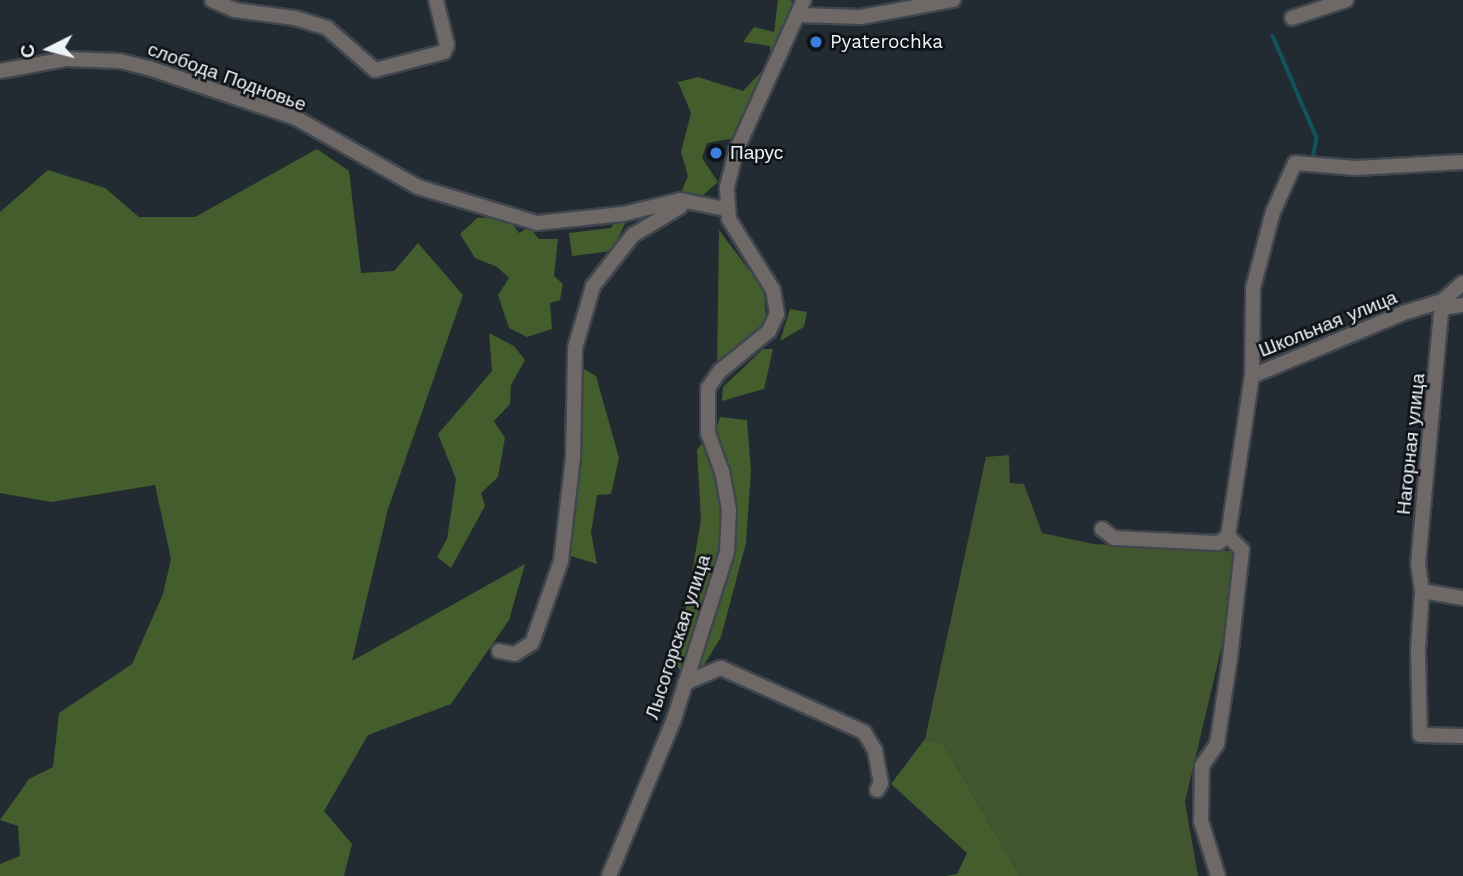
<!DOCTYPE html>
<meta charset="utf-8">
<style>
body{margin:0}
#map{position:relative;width:1463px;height:876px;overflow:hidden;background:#222a32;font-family:"Work Sans",sans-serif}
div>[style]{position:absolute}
.green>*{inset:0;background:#41552f}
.forest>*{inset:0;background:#435d2c}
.stream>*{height:3.5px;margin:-1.75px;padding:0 1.75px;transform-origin:1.75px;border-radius:1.75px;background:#12535d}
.roads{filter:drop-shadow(2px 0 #3f464e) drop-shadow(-2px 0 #3f464e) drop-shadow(0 2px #3f464e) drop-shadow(0 -2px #3f464e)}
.minor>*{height:14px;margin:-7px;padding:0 7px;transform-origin:7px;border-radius:7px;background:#6e6867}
.dots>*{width:19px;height:19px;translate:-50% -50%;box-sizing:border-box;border:4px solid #0f1216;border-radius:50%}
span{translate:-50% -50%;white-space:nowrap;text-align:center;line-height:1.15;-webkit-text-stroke:5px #0f1216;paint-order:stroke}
.poi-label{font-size:19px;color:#eef3f8}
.left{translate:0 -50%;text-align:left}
.street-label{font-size:19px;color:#eef3f8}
.north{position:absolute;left:14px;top:14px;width:70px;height:70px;-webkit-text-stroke:5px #0f1216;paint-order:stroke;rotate:264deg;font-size:19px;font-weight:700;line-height:28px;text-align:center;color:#eef3f8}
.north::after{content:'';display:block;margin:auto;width:24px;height:32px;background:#eef3f8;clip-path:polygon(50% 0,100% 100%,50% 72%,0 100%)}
</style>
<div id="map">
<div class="green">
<div style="clip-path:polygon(1009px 455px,1010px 483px,1024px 484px,1042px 533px,1094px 544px,1244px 552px,1185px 802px,1198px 876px,1020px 876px,944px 745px,925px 739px,986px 457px)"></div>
</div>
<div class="forest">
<div style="clip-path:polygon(778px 0,791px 0,796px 13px,770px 64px,770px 46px,743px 42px,754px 27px,774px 32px)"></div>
<div style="clip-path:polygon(762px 71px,769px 71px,740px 137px,707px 143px,702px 158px,718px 182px,702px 196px,680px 195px,688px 176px,681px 152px,691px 113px,678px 82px,698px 77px,743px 91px)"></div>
<div style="clip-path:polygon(317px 149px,349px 171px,361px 273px,394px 271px,418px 243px,463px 295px,388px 509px,352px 661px,525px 564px,509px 620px,451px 704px,368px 735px,324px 811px,352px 844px,344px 876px,0 876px,0 864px,20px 856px,18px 826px,0 820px,29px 779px,53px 767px,59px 713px,132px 664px,163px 594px,171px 559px,155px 485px,51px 502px,0 493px,0 212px,48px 170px,105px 188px,139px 217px,195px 217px)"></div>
<div style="clip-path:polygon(629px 215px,612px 251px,572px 256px,569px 233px,611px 228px,618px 217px)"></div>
<div style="clip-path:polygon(495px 217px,512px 223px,519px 233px,529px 227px,539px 239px,558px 239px,554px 276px,563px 284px,560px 300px,550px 303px,552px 329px,527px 337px,509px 328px,498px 295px,509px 278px,497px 267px,475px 258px,460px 234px,477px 218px)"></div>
<div style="clip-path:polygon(719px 230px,764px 290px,766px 317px,754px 337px,717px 370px)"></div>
<div style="clip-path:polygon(790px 309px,807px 312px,804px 327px,780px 341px)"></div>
<div style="clip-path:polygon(489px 333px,514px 346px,525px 360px,511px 385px,510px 404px,494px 421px,505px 438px,498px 477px,481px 493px,485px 506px,451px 568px,437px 557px,447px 539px,456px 479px,438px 434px,492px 371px)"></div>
<div style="clip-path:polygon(763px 349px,773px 349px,764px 389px,722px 401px,723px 387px)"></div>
<div style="clip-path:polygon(579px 366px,596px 376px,619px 458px,611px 494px,597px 495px,591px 533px,597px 564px,568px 555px)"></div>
<div style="clip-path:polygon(720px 417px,747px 420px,751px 471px,746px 543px,721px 637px,698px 675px,694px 670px,734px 533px,727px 473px,716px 429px)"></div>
<div style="clip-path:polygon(705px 439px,722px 509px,721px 550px,684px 675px,676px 665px,701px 520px,697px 450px)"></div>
<div style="clip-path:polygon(925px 739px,944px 745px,1020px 876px,946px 876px,957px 874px,967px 853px,891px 784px)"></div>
</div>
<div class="stream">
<div style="left:1273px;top:36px;width:111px;rotate:66.7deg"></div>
<div style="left:1317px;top:138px;width:21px;rotate:101deg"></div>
</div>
<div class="roads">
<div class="minor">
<div style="left:212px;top:0;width:24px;rotate:24deg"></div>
<div style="left:234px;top:10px;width:62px;rotate:7.5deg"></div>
<div style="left:295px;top:18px;width:34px;rotate:17deg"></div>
<div style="left:327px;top:28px;width:64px;rotate:41.2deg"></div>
<div style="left:375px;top:70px;width:71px;rotate:-14.6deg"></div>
<div style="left:444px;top:52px;width:8px;rotate:-67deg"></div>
<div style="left:447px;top:45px;width:46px;rotate:-103.7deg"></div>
<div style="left:800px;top:15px;width:61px;rotate:1.9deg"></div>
<div style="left:861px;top:17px;width:94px;rotate:-10.5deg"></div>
<div style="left:1292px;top:18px;width:57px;rotate:-18.4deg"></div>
<div style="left:0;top:71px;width:68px;rotate:-10.2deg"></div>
<div style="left:67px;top:59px;width:53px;rotate:2.2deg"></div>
<div style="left:120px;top:61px;width:30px;rotate:14deg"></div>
<div style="left:149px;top:68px;width:155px;rotate:18.8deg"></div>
<div style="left:296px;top:118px;width:140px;rotate:29.5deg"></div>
<div style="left:418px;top:187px;width:124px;rotate:16.8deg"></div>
<div style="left:537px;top:223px;width:86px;rotate:-6deg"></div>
<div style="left:623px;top:214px;width:59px;rotate:-13.8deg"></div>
<div style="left:680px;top:200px;width:47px;rotate:11.1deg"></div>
<div style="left:1442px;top:301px;width:263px;rotate:95.2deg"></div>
<div style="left:1418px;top:563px;width:28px;rotate:82deg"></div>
<div style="left:1422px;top:591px;width:59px;rotate:93.9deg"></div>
<div style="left:1418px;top:650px;width:85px;rotate:88.7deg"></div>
<div style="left:1420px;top:735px;width:43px;rotate:1.3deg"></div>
<div style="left:1443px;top:308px;width:20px;rotate:-9deg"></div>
<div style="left:1252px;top:376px;width:164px;rotate:-22.6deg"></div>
<div style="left:1403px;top:313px;width:41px;rotate:-17.1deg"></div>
<div style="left:1442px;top:301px;width:28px;rotate:-41deg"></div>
<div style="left:1102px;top:529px;width:15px;rotate:37deg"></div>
<div style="left:1114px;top:538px;width:104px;rotate:2.8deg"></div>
<div style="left:1218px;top:543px;width:12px;rotate:-35deg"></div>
<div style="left:1228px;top:536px;width:162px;rotate:-81.5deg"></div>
<div style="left:1252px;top:376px;width:88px;rotate:-89.3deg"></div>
<div style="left:1253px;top:288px;width:79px;rotate:-75.3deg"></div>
<div style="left:1273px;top:212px;width:54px;rotate:-65.8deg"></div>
<div style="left:1295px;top:163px;width:61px;rotate:4.7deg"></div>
<div style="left:1356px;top:168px;width:107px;rotate:-3.2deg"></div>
<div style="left:1422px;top:591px;width:42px;rotate:9.7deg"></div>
<div style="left:499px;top:651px;width:16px;rotate:11deg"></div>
<div style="left:515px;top:654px;width:20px;rotate:-33deg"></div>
<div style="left:532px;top:643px;width:87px;rotate:-70.5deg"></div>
<div style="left:561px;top:561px;width:105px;rotate:-83.4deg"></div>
<div style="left:573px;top:457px;width:109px;rotate:-88.9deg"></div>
<div style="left:575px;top:348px;width:65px;rotate:-73.8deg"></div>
<div style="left:593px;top:286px;width:65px;rotate:-51.9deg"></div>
<div style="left:633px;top:235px;width:55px;rotate:-30.8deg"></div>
<div style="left:685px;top:683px;width:39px;rotate:-23deg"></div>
<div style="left:721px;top:668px;width:157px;rotate:24.1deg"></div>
<div style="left:864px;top:732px;width:21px;rotate:59deg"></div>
<div style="left:875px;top:750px;width:34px;rotate:80deg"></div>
<div style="left:881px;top:783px;width:8px;rotate:120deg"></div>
<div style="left:609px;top:876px;width:170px;rotate:-67.5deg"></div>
<div style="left:674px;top:719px;width:175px;rotate:-72.4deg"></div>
<div style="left:727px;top:552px;width:42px;rotate:-87.3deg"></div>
<div style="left:729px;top:510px;width:39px;rotate:-100deg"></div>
<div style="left:722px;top:472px;width:41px;rotate:-109.7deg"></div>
<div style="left:708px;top:433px;width:45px;rotate:-90deg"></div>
<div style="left:708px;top:388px;width:21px;rotate:-55deg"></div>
<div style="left:720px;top:371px;width:63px;rotate:-39.2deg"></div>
<div style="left:769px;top:331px;width:19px;rotate:-65deg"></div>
<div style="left:777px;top:314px;width:24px;rotate:-99deg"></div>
<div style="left:773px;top:290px;width:84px;rotate:-121.8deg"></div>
<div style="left:729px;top:219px;width:32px;rotate:-94deg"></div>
<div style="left:727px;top:187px;width:37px;rotate:-76deg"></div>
<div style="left:736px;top:151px;width:166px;rotate:-65.8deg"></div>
<div style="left:1218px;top:876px;width:58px;rotate:-107.2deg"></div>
<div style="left:1201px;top:821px;width:55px;rotate:-89deg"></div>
<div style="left:1202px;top:766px;width:27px;rotate:-56deg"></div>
<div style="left:1217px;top:744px;width:87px;rotate:-81.4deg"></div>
<div style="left:1230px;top:658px;width:109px;rotate:-83.7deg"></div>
<div style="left:1242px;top:550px;width:20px;rotate:-135deg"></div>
</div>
</div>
<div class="dots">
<div style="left:816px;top:42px;background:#3f7fe0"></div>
<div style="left:716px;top:153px;background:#3f7fe0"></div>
</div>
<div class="poi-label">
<span class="left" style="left:830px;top:42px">Pyaterochka</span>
<span class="left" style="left:730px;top:153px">Парус</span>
</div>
<div class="street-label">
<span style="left:227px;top:77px;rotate:20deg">слобода Подновье</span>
<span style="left:1328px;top:324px;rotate:-22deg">Школьная улица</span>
<span style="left:1411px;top:444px;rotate:-84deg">Нагорная улица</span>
<span style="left:678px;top:637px;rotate:-72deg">Лысогорская улица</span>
</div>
<div class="north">С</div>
</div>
